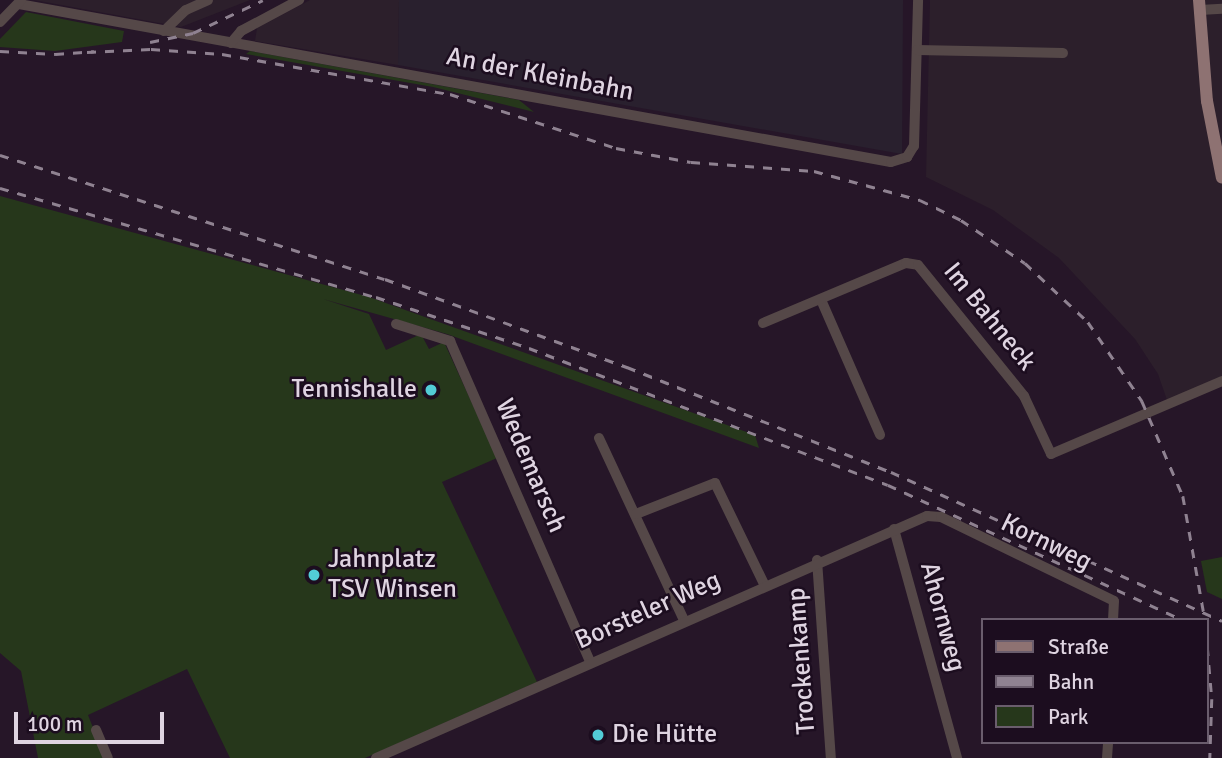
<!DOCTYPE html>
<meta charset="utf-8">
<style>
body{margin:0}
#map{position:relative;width:1222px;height:758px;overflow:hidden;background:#261628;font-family:Signika,sans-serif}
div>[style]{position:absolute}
.commercial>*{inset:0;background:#2c1f2b}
.industrial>*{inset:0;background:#29202e}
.green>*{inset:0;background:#26371b}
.minor>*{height:10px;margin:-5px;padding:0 5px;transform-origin:5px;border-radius:5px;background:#554848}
.major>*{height:12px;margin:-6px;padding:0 6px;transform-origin:6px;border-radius:6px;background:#8e7272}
.rail>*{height:2.5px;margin-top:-1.25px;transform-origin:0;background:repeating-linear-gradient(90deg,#8f8291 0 9px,transparent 0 18px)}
.dots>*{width:19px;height:19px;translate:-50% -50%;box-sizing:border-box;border:4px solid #1c0d1f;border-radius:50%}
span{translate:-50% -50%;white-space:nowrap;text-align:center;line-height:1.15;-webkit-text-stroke:5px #1c0d1f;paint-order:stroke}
.street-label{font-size:26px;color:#dfd4e1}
.poi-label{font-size:26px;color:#dfd4e1}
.right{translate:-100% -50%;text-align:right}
.left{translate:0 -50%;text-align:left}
.legend{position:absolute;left:981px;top:618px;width:228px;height:126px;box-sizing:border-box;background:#1c0d1f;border:2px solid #6a5d6d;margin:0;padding:9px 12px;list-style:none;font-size:21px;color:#dfd4e1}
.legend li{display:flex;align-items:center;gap:14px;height:35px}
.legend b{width:35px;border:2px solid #6a5d6d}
.scale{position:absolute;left:14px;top:712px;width:150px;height:32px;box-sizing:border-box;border:4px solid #dfd4e1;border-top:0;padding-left:9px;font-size:21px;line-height:24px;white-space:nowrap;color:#dfd4e1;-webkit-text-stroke:5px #1c0d1f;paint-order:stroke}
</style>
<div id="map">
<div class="commercial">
<div style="clip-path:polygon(34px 0,250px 0,181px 27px)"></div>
<div style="clip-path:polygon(310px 0,399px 0,398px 65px,255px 41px,257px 28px)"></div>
<div style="clip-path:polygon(930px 0,1222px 0,1222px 380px,1167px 400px,1158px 374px,1135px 339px,1059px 258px,993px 210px,926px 177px)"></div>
</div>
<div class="industrial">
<div style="clip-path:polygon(399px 0,903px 0,902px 154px,398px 65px)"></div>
</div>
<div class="green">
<div style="clip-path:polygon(26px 12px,124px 31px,122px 42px,55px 51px,0 47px,0 39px)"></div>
<div style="clip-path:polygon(250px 51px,519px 100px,534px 112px,433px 87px,246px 54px)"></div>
<div style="clip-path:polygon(0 196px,369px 297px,755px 435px,759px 448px,447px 334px,323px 299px,369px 314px,386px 350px,421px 334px,429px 349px,444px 342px,497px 458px,442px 482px,537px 682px,365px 758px,230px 758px,187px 669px,88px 715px,105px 758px,38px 758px,21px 671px,0 653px)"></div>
<div style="clip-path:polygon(1222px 557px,1222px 599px,1207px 592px,1201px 561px)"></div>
</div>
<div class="minor">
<div style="left:19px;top:4px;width:886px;rotate:10.27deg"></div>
<div style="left:891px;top:162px;width:17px;rotate:-17deg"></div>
<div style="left:907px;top:157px;width:13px;rotate:-58deg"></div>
<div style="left:914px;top:146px;width:146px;rotate:-88.4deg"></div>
<div style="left:1200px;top:10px;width:22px;rotate:-3deg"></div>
<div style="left:0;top:22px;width:30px;rotate:-46deg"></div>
<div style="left:164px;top:31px;width:30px;rotate:-44deg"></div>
<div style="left:186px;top:10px;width:24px;rotate:-24deg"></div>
<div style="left:231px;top:43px;width:16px;rotate:-50deg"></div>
<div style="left:241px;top:31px;width:66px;rotate:-28.1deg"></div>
<div style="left:917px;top:50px;width:146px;rotate:1.2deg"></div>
<div style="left:822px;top:302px;width:145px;rotate:66.4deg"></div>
<div style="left:763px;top:323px;width:155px;rotate:-22.8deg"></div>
<div style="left:906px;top:263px;width:12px;rotate:9deg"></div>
<div style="left:918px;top:265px;width:169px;rotate:51deg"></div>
<div style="left:1024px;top:396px;width:64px;rotate:65deg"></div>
<div style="left:1051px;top:454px;width:186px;rotate:-23.1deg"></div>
<div style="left:396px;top:324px;width:57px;rotate:17.5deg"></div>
<div style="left:450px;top:341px;width:350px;rotate:66.4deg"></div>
<div style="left:599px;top:438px;width:201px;rotate:65deg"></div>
<div style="left:636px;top:514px;width:85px;rotate:-21.4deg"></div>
<div style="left:715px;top:483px;width:112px;rotate:64.1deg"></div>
<div style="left:894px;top:529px;width:238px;rotate:74.6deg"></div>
<div style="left:817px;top:560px;width:198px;rotate:86deg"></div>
<div style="left:96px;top:730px;width:30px;rotate:67deg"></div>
<div style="left:376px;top:758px;width:602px;rotate:-23.71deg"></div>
<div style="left:927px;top:516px;width:14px;rotate:4deg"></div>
<div style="left:941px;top:517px;width:192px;rotate:25.9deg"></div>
<div style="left:1114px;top:601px;width:19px;rotate:93deg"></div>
<div style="left:1107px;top:758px;width:16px;rotate:-86deg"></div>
</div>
<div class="major">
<div style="left:1199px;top:0;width:101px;rotate:85.5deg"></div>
<div style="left:1207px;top:101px;width:78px;rotate:79deg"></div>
</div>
<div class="rail">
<div style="left:150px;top:42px;width:44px;rotate:-11.8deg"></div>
<div style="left:193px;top:33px;width:77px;rotate:-25.2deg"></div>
<div style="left:0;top:51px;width:55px;rotate:3.1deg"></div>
<div style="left:55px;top:54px;width:39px;rotate:-4deg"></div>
<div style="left:87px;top:52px;width:64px;rotate:-2.7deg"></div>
<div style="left:151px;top:49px;width:71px;rotate:4deg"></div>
<div style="left:222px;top:54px;width:231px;rotate:10deg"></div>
<div style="left:450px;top:94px;width:175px;rotate:18deg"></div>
<div style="left:616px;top:148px;width:76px;rotate:10.6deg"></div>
<div style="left:691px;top:162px;width:123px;rotate:4.2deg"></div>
<div style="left:814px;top:171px;width:110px;rotate:15.3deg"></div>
<div style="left:920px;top:200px;width:46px;rotate:26deg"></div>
<div style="left:961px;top:220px;width:77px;rotate:33.9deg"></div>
<div style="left:1025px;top:263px;width:86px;rotate:43.1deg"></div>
<div style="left:1088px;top:322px;width:96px;rotate:55.6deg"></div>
<div style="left:1142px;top:401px;width:103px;rotate:66.7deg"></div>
<div style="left:1183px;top:496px;width:126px;rotate:79.9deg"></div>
<div style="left:0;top:155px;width:404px;rotate:17.9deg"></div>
<div style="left:385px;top:279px;width:258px;rotate:20deg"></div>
<div style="left:627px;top:367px;width:284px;rotate:21.7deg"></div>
<div style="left:891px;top:472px;width:363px;rotate:24.2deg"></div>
<div style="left:0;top:188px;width:391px;rotate:16.2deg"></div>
<div style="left:376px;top:297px;width:161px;rotate:18.4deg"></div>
<div style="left:529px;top:348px;width:384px;rotate:20.9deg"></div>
<div style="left:888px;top:485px;width:324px;rotate:24.6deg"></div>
<div style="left:1206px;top:629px;width:70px;rotate:85.1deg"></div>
<div style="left:1212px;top:699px;width:59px;rotate:91.9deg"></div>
</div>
<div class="dots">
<div style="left:431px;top:390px;background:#52ccd6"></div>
<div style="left:314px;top:575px;background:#52ccd6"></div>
<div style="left:598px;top:735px;background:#52ccd6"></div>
</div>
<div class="street-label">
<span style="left:540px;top:75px;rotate:11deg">An der Kleinbahn</span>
<span style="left:989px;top:317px;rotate:51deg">Im Bahneck</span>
<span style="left:530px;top:466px;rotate:67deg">Wedemarsch</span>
<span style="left:1046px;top:543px;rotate:26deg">Kornweg</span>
<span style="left:648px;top:611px;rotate:-24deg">Borsteler Weg</span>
<span style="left:942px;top:617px;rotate:75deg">Ahornweg</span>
<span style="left:802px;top:661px;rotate:-94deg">Trockenkamp</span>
</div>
<div class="poi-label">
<span class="right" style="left:417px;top:390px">Tennishalle</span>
<span class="left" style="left:328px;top:575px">Jahnplatz<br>TSV Winsen</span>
<span class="left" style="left:612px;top:735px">Die Hütte</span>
</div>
<ul class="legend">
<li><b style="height:9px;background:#8e7272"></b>Straße</li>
<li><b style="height:9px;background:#8f8291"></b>Bahn</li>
<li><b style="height:19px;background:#26371b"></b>Park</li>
</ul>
<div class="scale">100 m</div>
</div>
